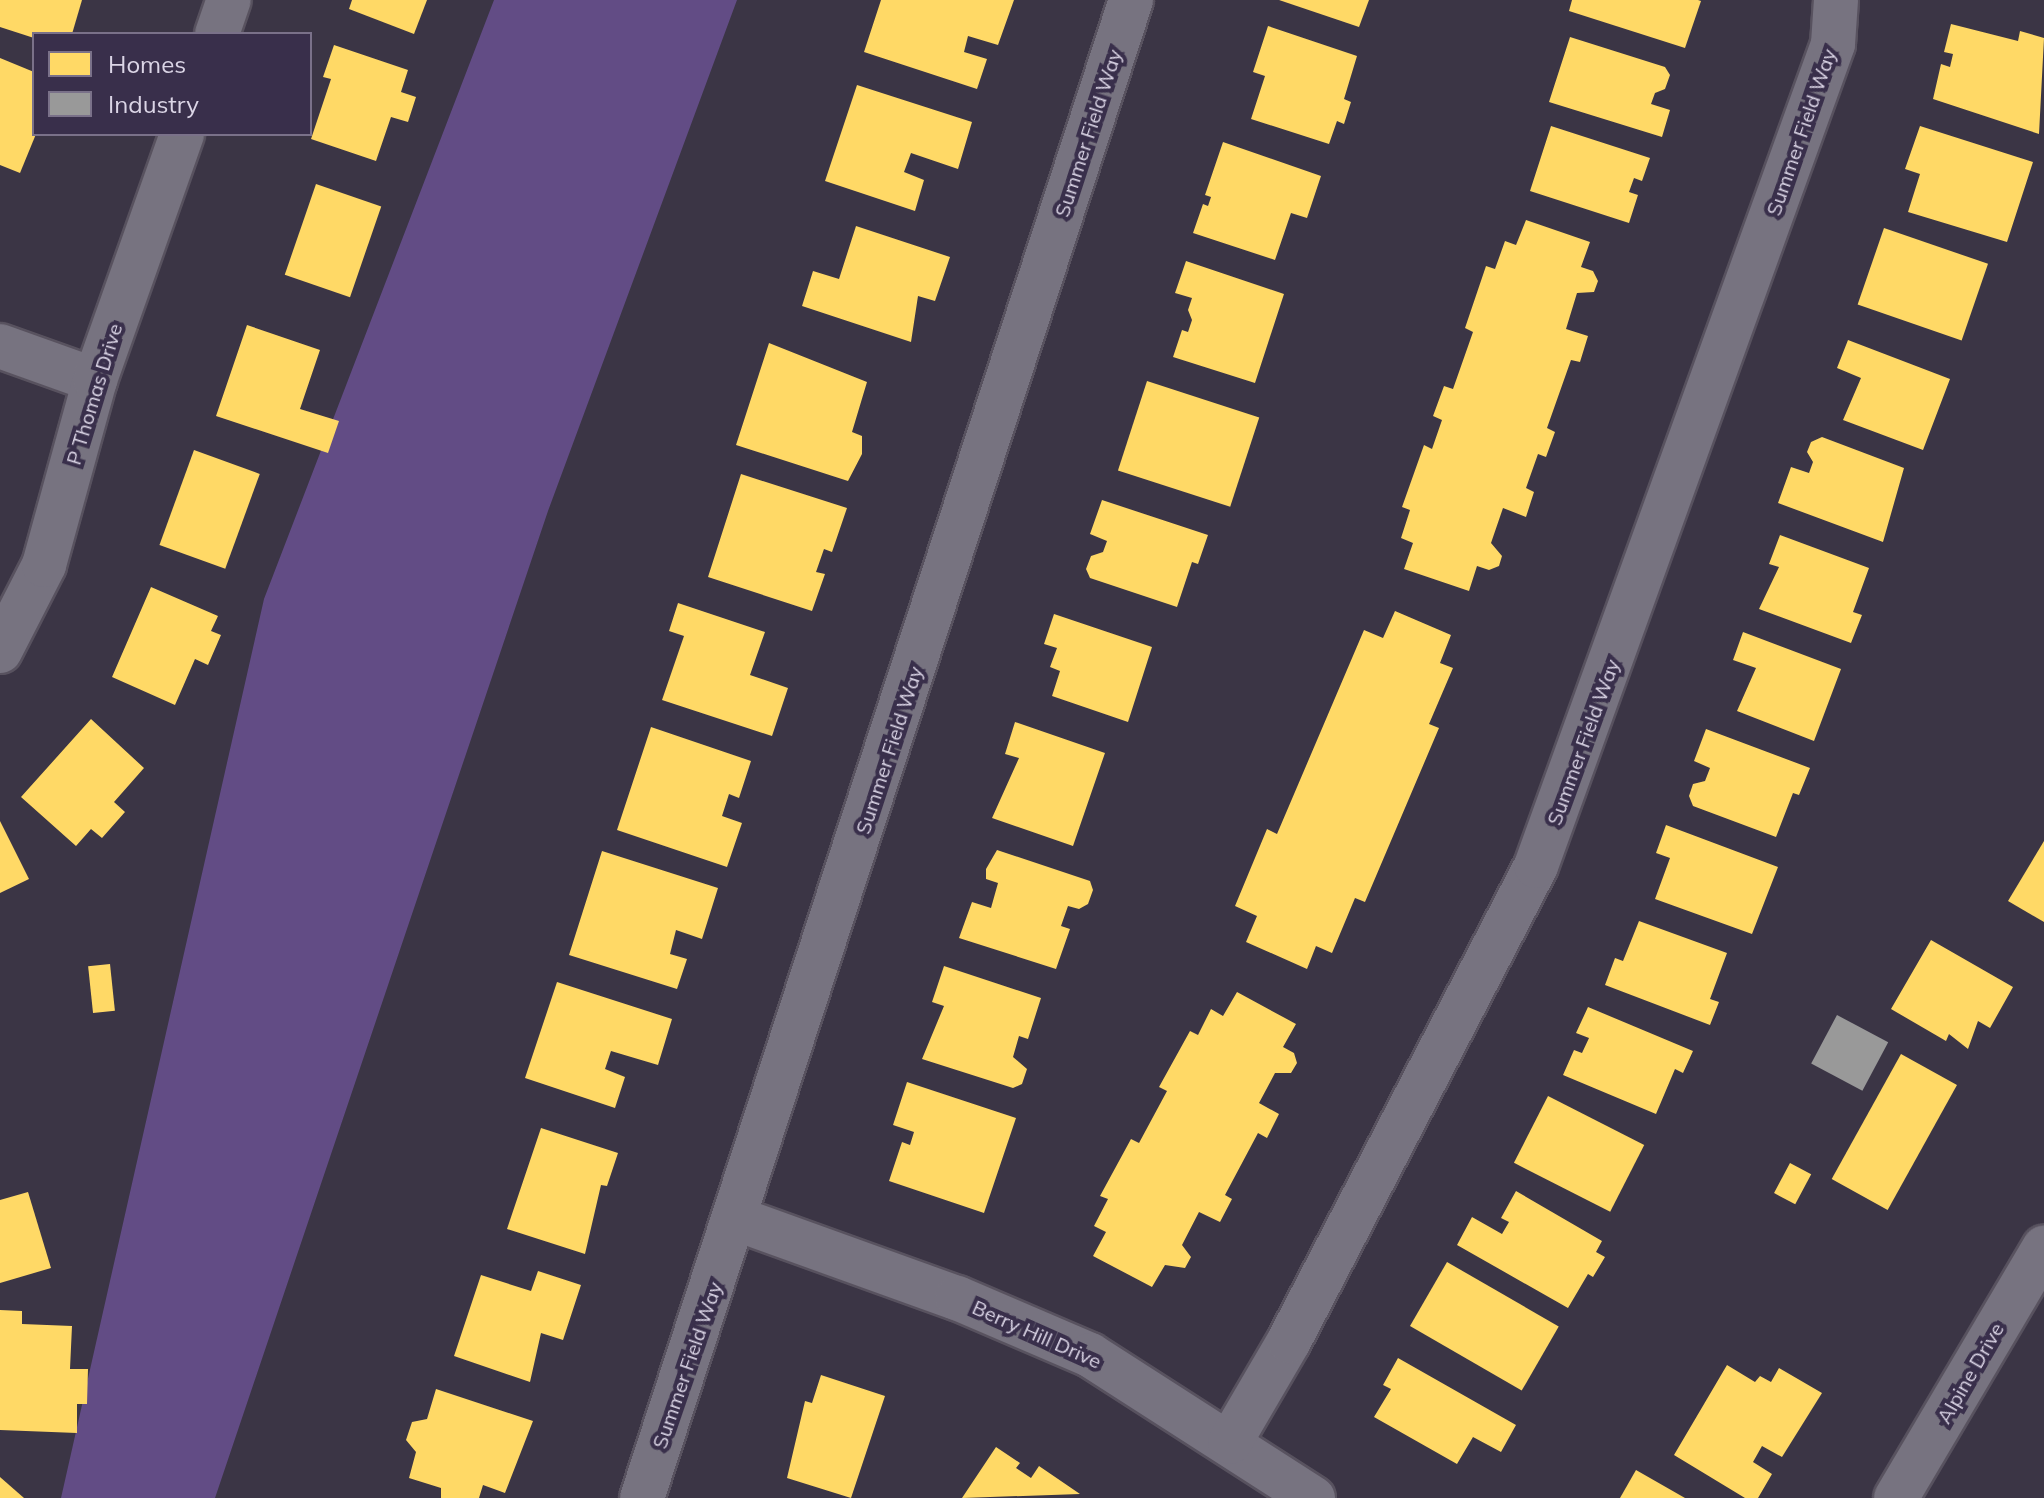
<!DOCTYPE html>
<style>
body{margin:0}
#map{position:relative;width:2044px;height:1498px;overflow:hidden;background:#3b3545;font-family:Mulish,sans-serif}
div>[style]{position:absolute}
.green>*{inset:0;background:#624c85}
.homes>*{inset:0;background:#ffd966;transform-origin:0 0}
.industry>*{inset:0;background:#999;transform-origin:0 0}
.roads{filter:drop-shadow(2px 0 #58525f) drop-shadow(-2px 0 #58525f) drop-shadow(0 2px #58525f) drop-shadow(0 -2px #58525f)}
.minor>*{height:44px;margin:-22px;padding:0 22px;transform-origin:22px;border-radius:22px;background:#777380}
span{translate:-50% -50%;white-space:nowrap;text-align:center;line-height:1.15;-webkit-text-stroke:8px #392f4b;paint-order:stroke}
.street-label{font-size:20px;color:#dbd5e6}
.legend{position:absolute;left:32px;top:32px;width:280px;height:104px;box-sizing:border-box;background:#392f4b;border:2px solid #7a7189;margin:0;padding:10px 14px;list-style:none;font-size:24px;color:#dbd5e6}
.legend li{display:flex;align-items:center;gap:16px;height:40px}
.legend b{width:40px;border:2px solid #7a7189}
</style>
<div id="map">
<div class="green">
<div style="clip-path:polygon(494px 0,737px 0,548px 511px,215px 1498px,61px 1498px,264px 599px)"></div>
</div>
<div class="homes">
<div style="clip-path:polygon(0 0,82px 0,72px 34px,34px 38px,0 27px)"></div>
<div style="clip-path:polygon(352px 0,427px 0,414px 34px,349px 9px)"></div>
<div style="clip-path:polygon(881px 0,1014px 0,998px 45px,968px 36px,964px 52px,987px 59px,977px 89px,864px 52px)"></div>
<div style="clip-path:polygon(1279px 0,1369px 0,1359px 27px)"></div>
<div style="clip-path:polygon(1572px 0,1698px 0,1701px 1px,1685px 48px,1569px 11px)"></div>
<div style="clip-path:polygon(1951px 24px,2018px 41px,2020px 31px,2044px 38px,2039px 134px,1933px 99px,1941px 64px,1950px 67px,1953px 54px,1944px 52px)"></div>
<div style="clip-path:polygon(1268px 26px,1357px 56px,1344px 99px,1351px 102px,1344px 124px,1337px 121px,1329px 144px,1251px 119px,1265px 76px,1253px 72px)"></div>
<div style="clip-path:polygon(1570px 37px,1665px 67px,1670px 75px,1665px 89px,1655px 93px,1651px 104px,1670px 110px,1662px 137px,1549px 102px)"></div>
<div style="clip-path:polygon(334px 45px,408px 70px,401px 92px,416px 97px,408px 122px,391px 117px,376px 161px,311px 139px,331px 79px,323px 77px)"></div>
<div style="clip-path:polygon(0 58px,34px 72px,36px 134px,20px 173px,0 165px)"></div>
<div style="clip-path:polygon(857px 85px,972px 122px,958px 169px,911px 153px,904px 172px,924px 180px,915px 211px,825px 181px)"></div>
<div style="clip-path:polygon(1551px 126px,1650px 158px,1642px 181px,1634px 178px,1629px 192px,1638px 195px,1629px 223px,1530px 191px)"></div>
<div style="clip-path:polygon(1920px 126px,2033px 162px,2007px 242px,1908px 212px,1920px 174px,1905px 169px)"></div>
<div style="clip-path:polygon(1223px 142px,1321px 176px,1307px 218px,1291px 213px,1275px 260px,1193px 233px,1203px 204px,1208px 206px,1211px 197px,1205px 195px)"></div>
<div style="left:316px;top:184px;width:69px;height:96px;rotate:19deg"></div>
<div style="clip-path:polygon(1526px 220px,1590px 242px,1581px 267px,1593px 271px,1598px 281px,1594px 292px,1577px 293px,1566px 329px,1588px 336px,1580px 362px,1571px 360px,1547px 428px,1555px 432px,1546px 457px,1538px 454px,1526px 488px,1534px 492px,1526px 517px,1503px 508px,1491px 543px,1502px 556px,1499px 566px,1489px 570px,1477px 566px,1469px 591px,1404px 569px,1413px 543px,1401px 538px,1410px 510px,1402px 507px,1424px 445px,1432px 449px,1442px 420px,1433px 416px,1444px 386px,1453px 389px,1473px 332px,1465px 328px,1486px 266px,1495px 269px,1505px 241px,1516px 245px)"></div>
<div style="clip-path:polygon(856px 226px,950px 257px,935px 301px,918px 296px,911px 342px,802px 306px,813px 271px,839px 279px)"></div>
<div style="left:1884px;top:228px;width:110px;height:81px;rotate:19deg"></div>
<div style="clip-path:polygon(1186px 261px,1284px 294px,1255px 383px,1173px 357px,1182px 330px,1188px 332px,1192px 320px,1188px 310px,1192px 298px,1175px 293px)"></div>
<div style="clip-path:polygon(247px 325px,320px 350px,300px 409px,339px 421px,328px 453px,216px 416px)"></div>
<div style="clip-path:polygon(1848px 340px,1950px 379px,1923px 450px,1843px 420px,1861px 378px,1837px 368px)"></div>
<div style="clip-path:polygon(769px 343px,867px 382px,852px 432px,862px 436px,862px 454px,848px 481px,736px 445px)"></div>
<div style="left:1147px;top:381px;width:118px;height:94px;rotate:18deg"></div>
<div style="clip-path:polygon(1822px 437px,1904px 468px,1883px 542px,1778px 503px,1791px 467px,1809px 473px,1813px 462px,1807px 452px,1811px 442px)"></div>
<div style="left:194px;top:450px;width:70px;height:101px;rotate:20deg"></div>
<div style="clip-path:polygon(741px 474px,847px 508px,832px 552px,824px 549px,816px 572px,825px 574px,812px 611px,708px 577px)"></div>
<div style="clip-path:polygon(1102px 500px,1208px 535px,1198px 564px,1192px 562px,1177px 607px,1090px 578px,1086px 569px,1091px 556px,1103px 552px,1107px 541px,1090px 534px)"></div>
<div style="clip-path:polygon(1780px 535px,1869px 568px,1853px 612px,1862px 615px,1851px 643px,1759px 609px,1779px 567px,1769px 564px)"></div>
<div style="clip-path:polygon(151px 587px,218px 616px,211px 631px,221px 635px,208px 665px,195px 659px,175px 705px,112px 677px)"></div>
<div style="clip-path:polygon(678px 603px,765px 632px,750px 675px,788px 688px,772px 736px,662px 700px,684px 636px,669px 631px)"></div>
<div style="clip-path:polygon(1395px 611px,1451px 635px,1440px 663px,1453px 668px,1429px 724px,1439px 728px,1365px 902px,1355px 898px,1332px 953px,1316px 946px,1307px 969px,1246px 942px,1257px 916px,1235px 906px,1267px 829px,1277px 834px,1364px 630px,1383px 638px)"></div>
<div style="clip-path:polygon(1054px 614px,1152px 647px,1128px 722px,1052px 696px,1060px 671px,1050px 667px,1057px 648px,1044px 644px)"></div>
<div style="clip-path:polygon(1743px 632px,1841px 669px,1814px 741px,1737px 711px,1756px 668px,1733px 660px)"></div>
<div style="clip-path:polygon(91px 719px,144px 768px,114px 802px,125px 812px,102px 838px,91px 829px,76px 846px,21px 797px)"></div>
<div style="clip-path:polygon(1015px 722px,1105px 753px,1073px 846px,992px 818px,1019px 758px,1005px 754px)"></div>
<div style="clip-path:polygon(651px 727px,751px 761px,739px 798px,729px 794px,722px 816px,742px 823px,727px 867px,617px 830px)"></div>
<div style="clip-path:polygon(1706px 729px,1810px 768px,1799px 795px,1793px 793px,1776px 837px,1693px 806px,1689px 796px,1693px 784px,1705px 781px,1710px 768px,1694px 761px)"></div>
<div style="clip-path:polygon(0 821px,29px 879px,0 893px)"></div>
<div style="clip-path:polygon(1666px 825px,1778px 867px,1752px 934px,1655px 899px,1670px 858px,1656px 853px)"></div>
<div style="clip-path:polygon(2044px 841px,2044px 922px,2008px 901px)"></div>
<div style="clip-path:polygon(997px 850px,1090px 881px,1093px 890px,1088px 904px,1079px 909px,1068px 906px,1061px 926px,1070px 929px,1056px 969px,959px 938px,972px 902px,991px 908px,998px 883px,986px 879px,986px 869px)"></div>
<div style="clip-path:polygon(602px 851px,718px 888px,702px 939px,676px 930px,670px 954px,687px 959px,677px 989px,569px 955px)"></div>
<div style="clip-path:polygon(1639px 921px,1727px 953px,1710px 999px,1719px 1002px,1710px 1025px,1605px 985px,1615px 958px,1623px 961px)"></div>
<div style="clip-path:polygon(1931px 940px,2013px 987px,1990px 1028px,1978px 1021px,1968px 1049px,1949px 1034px,1946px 1041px,1891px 1009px)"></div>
<div style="left:110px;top:964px;width:47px;height:22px;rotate:84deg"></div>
<div style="clip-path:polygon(944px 966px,1041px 998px,1028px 1039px,1019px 1036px,1013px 1057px,1027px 1069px,1022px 1084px,1013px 1088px,922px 1059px,944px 1006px,932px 1002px)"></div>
<div style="clip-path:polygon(557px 982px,672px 1019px,658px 1065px,611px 1051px,605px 1069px,625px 1077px,615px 1108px,525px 1078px)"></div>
<div style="clip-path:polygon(1237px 992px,1296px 1024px,1283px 1047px,1294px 1053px,1297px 1063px,1291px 1073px,1275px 1073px,1259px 1103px,1279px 1114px,1267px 1138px,1258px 1133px,1225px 1195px,1232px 1199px,1220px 1222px,1199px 1212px,1182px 1245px,1191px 1257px,1185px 1268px,1165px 1265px,1152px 1287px,1093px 1256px,1106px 1232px,1094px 1226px,1108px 1199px,1100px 1196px,1131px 1139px,1139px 1143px,1167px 1091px,1159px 1087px,1190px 1031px,1198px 1035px,1211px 1009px,1223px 1016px)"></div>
<div style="clip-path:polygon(1588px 1007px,1693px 1051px,1683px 1073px,1675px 1069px,1656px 1114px,1563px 1075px,1574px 1050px,1582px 1053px,1589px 1038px,1576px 1033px)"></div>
<div style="left:1901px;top:1054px;width:64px;height:143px;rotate:29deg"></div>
<div style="clip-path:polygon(907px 1082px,1016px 1118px,984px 1213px,889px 1181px,902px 1142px,910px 1145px,914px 1132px,893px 1125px)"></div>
<div style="left:1548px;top:1096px;width:108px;height:75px;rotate:27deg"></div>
<div style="clip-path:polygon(541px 1128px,618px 1153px,607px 1186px,601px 1185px,585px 1254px,507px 1229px)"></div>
<div style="left:1790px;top:1163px;width:24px;height:34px;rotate:28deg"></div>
<div style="clip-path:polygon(1516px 1191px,1602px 1241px,1596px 1252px,1605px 1257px,1593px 1277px,1588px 1274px,1568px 1308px,1457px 1245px,1472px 1217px,1502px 1234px,1509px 1222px,1501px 1218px)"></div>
<div style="clip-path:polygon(28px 1192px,51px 1268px,0 1283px,0 1200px)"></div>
<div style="left:1447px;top:1262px;width:129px;height:74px;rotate:30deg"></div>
<div style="clip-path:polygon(538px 1271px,581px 1285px,563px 1340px,541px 1333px,530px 1382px,454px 1356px,481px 1275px,531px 1291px)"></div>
<div style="clip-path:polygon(0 1310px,22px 1311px,22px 1324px,72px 1326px,70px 1369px,88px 1369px,87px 1404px,77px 1404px,77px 1433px,0 1430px)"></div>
<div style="clip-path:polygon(1398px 1358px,1516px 1425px,1501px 1452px,1473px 1437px,1457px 1464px,1374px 1417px,1391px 1389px,1383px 1385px)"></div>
<div style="clip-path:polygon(1727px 1365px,1755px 1382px,1760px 1376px,1771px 1382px,1779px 1368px,1822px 1393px,1782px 1457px,1762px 1446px,1753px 1462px,1772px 1474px,1758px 1498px,1745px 1498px,1674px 1455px)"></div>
<div style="clip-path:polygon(821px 1375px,885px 1396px,851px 1498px,787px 1478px,805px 1401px,812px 1403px)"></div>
<div style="clip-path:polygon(436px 1389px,533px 1421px,505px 1493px,483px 1485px,479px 1498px,441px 1498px,441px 1488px,409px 1478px,416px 1452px,406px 1440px,412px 1422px,427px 1419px)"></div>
<div style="clip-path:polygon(996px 1447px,1020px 1463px,1016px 1468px,1031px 1478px,1039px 1466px,1080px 1494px,962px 1498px)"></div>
<div style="clip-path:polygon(1636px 1470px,1685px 1498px,1620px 1498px)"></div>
<div style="clip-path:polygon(0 1477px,24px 1498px,0 1498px)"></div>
</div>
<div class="industry">
<div style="left:1837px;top:1015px;width:58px;height:55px;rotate:28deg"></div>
</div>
<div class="roads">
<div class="minor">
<div style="left:217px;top:34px;width:36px;rotate:-71deg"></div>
<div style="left:0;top:346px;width:101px;rotate:19.7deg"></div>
<div style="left:0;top:651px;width:97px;rotate:-62.9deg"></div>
<div style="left:44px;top:565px;width:192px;rotate:-74.6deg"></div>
<div style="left:95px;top:380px;width:261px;rotate:-70.5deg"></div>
<div style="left:737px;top:1219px;width:234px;rotate:19.8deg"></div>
<div style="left:957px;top:1298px;width:145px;rotate:23.2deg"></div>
<div style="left:1090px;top:1355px;width:265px;rotate:32.7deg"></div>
<div style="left:1230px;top:1442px;width:117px;rotate:-59.7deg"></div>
<div style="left:1289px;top:1341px;width:535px;rotate:-62.53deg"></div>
<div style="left:1536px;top:866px;width:874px;rotate:-70.13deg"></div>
<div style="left:1833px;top:44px;width:44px;rotate:-86.1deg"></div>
<div style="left:642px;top:1498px;width:1576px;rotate:-71.92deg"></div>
<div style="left:1896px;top:1498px;width:291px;rotate:-59.4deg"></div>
</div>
</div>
<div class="street-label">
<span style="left:1801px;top:132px;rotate:-71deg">Summer Field Way</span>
<span style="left:1088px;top:133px;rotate:-72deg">Summer Field Way</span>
<span style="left:94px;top:394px;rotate:-73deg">P Thomas Drive</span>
<span style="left:1583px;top:742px;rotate:-70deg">Summer Field Way</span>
<span style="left:889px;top:750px;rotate:-72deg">Summer Field Way</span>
<span style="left:1037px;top:1334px;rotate:24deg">Berry Hill Drive</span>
<span style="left:687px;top:1365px;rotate:-71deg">Summer Field Way</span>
<span style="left:1970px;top:1373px;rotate:-60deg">Alpine Drive</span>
</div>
<ul class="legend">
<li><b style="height:22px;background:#ffd966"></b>Homes</li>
<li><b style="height:22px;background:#999"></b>Industry</li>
</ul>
</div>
